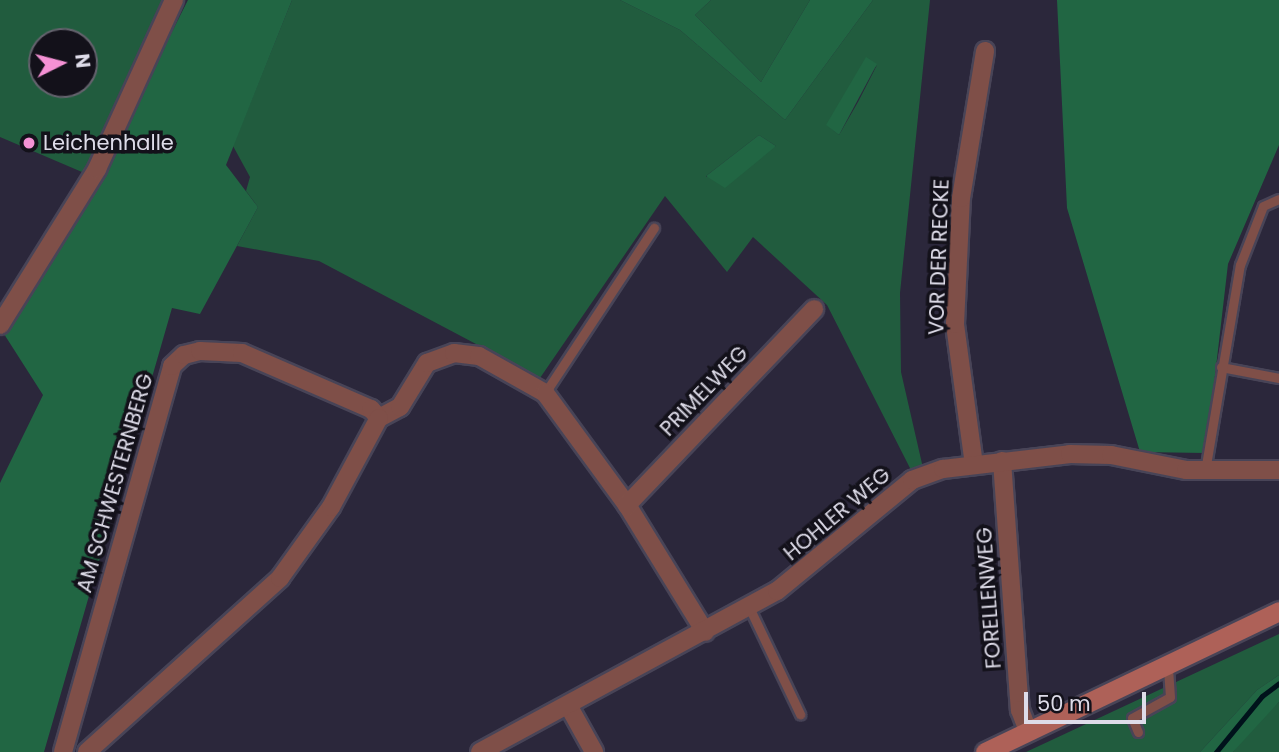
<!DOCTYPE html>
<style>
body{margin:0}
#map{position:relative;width:1279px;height:752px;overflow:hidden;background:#2b273b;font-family:Poppins,sans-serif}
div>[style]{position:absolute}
.green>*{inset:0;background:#215c3e}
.forest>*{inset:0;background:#216643}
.stream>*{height:5px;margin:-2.5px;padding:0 2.5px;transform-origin:2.5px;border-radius:2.5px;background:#00121b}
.roads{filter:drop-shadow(2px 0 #484457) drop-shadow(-2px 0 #484457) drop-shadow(0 2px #484457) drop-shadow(0 -2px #484457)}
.service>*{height:9px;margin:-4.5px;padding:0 4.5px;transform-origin:4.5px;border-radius:4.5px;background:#7f4f48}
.minor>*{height:18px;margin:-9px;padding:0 9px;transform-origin:9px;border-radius:9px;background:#7f4f48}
.secondary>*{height:19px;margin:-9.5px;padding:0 9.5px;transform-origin:9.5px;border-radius:9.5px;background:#ae6158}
.dots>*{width:19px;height:19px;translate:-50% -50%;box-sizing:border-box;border:4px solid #13111a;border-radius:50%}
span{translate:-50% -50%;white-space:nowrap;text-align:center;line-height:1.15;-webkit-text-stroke:7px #13111a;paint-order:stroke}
.poi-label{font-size:21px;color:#dedce9}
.left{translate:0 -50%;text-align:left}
.street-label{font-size:21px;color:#dedce9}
.north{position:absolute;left:28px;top:28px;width:70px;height:70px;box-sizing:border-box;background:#13111a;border:2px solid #64626d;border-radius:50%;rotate:84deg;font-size:19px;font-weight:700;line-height:28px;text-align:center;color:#dedce9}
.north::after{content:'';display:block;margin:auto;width:24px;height:32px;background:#f491d4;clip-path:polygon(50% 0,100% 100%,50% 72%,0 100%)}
.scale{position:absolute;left:1024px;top:692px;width:122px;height:32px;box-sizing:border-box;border:4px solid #dedce9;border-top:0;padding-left:9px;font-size:21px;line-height:24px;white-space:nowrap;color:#dedce9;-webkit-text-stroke:5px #13111a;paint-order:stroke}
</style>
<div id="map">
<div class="green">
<div style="clip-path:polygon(evenodd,0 0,167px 0,89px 175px,0 137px,0 0,42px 42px,84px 42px,84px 84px,42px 84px,42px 42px)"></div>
<div style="clip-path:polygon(evenodd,292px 0,620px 0,680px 30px,785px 120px,873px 0,930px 0,900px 293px,901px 372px,923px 468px,912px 472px,827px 305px,753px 237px,727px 272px,665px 196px,540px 378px,319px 261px,237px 246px,258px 207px,246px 191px,250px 177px,233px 146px,292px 0,877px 65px,858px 102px,839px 135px,827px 125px,877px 65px,292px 0,759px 135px,776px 146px,706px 177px,706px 176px,759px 135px)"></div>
<div style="clip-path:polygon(711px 0,810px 0,761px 82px,695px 15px)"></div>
<div style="clip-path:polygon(1279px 634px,1279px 675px,1257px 690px,1200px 752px,1026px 752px)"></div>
<div style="clip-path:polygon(1279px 702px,1279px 752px,1233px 752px,1248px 730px)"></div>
</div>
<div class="forest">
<div style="clip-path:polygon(188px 0,292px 0,226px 165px,258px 207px,200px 314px,172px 308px,44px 752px,0 752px,0 483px,43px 395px,4px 334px,92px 190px)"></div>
<div style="clip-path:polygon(620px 0,711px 0,695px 15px,761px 82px,810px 0,873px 0,785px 120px,680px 30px)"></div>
<div style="clip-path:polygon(1057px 0,1279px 0,1279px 145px,1228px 264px,1206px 453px,1140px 452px,1067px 208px)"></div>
<div style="clip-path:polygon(866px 57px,877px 64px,839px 135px,826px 125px)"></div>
<div style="clip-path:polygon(759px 135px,776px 146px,725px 188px,706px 176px)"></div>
<div style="clip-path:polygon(1279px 675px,1279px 702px,1233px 752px,1200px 752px,1257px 690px)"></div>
</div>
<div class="stream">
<div style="left:1216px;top:752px;width:72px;rotate:-50.6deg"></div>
<div style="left:1262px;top:696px;width:21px;rotate:-37deg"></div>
</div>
<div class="roads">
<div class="service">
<div style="left:1221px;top:367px;width:59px;rotate:10.7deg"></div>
<div style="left:545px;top:393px;width:198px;rotate:-56.6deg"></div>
<div style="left:1205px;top:471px;width:209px;rotate:-80.4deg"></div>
<div style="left:1240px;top:265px;width:63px;rotate:-68.7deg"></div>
<div style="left:1263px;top:206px;width:17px;rotate:-24deg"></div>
<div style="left:749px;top:607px;width:119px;rotate:64.5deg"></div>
<div style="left:1138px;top:732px;width:15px;rotate:-113deg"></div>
<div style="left:1132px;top:718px;width:43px;rotate:-28.9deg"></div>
<div style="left:1170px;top:697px;width:32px;rotate:-94deg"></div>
</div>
<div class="minor">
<div style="left:0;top:325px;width:184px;rotate:-58.1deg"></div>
<div style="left:97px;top:169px;width:186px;rotate:-65.5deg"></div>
<div style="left:379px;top:418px;width:24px;rotate:-28deg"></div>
<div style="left:400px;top:407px;width:52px;rotate:-58.5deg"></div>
<div style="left:427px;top:363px;width:29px;rotate:-20deg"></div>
<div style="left:454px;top:353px;width:25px;rotate:7deg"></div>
<div style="left:479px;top:356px;width:76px;rotate:29.3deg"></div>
<div style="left:545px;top:393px;width:139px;rotate:53.8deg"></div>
<div style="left:627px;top:505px;width:149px;rotate:58.4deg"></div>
<div style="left:1002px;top:461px;width:250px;rotate:85.9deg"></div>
<div style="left:1020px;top:710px;width:22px;rotate:69deg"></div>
<div style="left:974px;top:465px;width:142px;rotate:-97.7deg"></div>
<div style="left:955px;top:324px;width:126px;rotate:-87.3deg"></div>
<div style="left:961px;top:198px;width:149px;rotate:-80.7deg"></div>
<div style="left:627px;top:505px;width:271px;rotate:-46.3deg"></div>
<div style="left:568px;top:705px;width:54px;rotate:61deg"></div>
<div style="left:63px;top:752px;width:401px;rotate:-74.2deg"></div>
<div style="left:172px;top:366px;width:16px;rotate:-43deg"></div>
<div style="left:184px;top:355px;width:16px;rotate:-14deg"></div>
<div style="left:200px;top:351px;width:42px;rotate:2.7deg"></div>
<div style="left:242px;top:353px;width:141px;rotate:23.5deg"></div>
<div style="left:371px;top:409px;width:12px;rotate:48deg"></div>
<div style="left:87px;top:752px;width:260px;rotate:-42deg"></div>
<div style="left:280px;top:578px;width:87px;rotate:-54.3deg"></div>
<div style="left:331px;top:507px;width:101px;rotate:-61.7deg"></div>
<div style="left:480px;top:752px;width:338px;rotate:-28.5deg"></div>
<div style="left:777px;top:591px;width:175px;rotate:-39.4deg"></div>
<div style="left:912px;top:480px;width:33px;rotate:-20deg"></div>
<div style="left:943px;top:469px;width:128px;rotate:-6.7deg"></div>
<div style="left:1070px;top:454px;width:41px;rotate:1.4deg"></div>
<div style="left:1111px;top:455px;width:76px;rotate:11.3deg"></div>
<div style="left:1186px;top:470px;width:93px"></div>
</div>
<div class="secondary">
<div style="left:985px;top:752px;width:326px;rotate:-25.6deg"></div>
</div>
</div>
<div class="dots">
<div style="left:29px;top:143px;background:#f491d4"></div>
</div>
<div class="poi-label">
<span class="left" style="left:43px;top:143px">Leichenhalle</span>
</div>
<div class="street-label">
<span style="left:939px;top:257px;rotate:-88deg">VOR DER RECKE</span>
<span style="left:704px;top:391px;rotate:-46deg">PRIMELWEG</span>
<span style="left:115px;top:483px;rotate:-74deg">AM SCHWESTERNBERG</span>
<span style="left:837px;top:514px;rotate:-40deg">HOHLER WEG</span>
<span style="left:989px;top:598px;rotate:-94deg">FORELLENWEG</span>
</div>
<div class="north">N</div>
<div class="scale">50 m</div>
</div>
